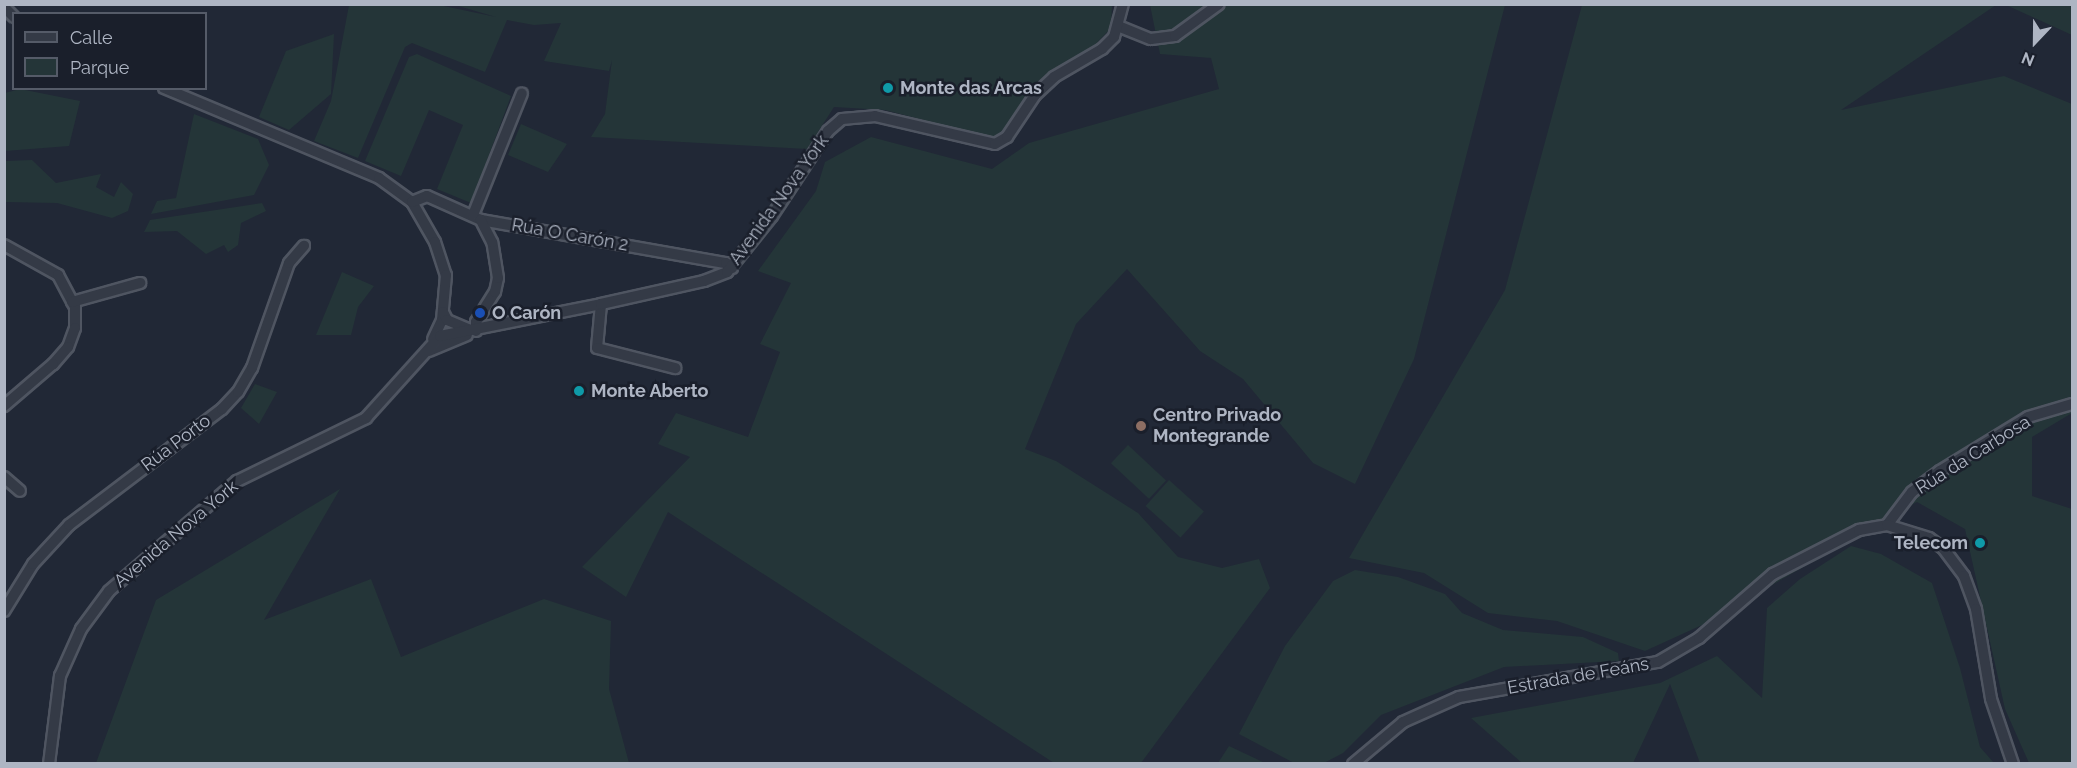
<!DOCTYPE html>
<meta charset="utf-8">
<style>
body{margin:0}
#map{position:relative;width:2077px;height:768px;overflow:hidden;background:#212836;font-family:Raleway,sans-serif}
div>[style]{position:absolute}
.green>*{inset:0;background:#243538;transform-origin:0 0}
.roads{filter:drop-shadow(2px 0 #4f5561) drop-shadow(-2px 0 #4f5561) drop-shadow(0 2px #4f5561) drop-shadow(0 -2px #4f5561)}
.minor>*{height:10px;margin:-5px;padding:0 5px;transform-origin:5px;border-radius:5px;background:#343a46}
.dots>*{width:16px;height:16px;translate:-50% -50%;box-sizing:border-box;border:3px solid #1a1f2b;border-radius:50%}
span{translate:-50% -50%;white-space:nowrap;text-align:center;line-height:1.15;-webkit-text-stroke:5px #1a1f2b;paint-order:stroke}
.poi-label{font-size:18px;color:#aeb5c3;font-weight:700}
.left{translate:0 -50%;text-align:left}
.right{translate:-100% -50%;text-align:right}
.street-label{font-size:18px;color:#aeb5c3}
.frame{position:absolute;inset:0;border:6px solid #aeb5c3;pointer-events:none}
.legend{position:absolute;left:12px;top:12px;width:195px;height:78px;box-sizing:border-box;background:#1a1f2b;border:2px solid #555b68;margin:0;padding:8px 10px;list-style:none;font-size:18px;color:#aeb5c3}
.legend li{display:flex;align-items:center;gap:12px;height:30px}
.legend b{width:30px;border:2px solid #555b68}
.north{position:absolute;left:2005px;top:12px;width:60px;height:60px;-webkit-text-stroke:4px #1a1f2b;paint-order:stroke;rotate:202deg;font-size:16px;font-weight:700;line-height:24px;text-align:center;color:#aeb5c3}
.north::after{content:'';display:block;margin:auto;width:21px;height:27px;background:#aeb5c3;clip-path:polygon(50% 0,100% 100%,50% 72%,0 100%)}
</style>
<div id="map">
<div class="green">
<div style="clip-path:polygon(349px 5px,439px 5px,496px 17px,455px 5px,1112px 5px,1111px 28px,1092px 48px,1070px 59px,1034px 87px,1003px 134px,989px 137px,885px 110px,834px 107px,807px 149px,591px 137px,605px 114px,612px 60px,609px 71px,544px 61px,561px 23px,534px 25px,507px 20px,485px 72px,412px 43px,405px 47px,358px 158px,314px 141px,331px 101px)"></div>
<div style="clip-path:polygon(1150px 5px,1505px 5px,1414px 359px,1355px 484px,1313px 463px,1243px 379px,1200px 351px,1127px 269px,1076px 324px,1025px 449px,1056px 461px,1138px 513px,1178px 557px,1222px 568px,1259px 559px,1270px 588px,1141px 763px,1054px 763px,668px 512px,626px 597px,582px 567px,690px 457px,658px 444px,676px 413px,748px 437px,780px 352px,760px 344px,791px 283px,758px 271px,816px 191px,825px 162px,871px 137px,992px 169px,1029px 143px,1219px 89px,1211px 58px,1160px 54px)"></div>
<div style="clip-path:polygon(1582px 5px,1996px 5px,1841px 110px,2004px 76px,2072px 104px,2072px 413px,2032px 437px,2032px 496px,2072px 509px,2072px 763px,2029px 763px,2005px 709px,1965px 529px,1917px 502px,1702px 625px,1645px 651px,1557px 621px,1488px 613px,1424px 573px,1349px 558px,1505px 290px)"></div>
<div style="clip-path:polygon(2006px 5px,2072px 5px,2072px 35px)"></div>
<div style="clip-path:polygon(334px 34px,331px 94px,289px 130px,259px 117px,286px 51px)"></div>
<div style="clip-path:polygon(417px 54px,511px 96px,471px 203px,437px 189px,463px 125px,429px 110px,401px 176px,365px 161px,409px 57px)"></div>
<div style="clip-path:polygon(20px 89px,80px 101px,69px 146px,5px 151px,5px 93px)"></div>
<div style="clip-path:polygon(194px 114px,258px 139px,269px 165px,254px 195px,151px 214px,157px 201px,176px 198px)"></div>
<div style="clip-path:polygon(521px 124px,567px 144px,548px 172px,508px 155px)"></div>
<div style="clip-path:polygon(32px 160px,56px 183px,101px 174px,96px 187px,114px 197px,121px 182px,133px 194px,128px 211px,112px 218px,57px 203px,5px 202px,5px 161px)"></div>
<div style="clip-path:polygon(262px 203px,266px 211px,241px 223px,238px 245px,228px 252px,224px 245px,206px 254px,177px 231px,144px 232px,150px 220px)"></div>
<div style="clip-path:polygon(342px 272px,374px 286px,358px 307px,351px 335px,316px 335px)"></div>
<div style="clip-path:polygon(255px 384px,277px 392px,259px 424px,241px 408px)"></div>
<div style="left:1128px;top:445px;width:52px;height:25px;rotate:43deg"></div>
<div style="left:1169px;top:480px;width:47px;height:35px;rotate:42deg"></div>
<div style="clip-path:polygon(340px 489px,264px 620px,371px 579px,401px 657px,544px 599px,611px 621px,609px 689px,629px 763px,96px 763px,156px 600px)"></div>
<div style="clip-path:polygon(1851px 546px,1881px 554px,1932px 583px,1960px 668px,1980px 747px,1994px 763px,1700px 763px,1670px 684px,1633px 763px,1522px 763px,1471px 718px,1660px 683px,1717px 656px,1762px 698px,1767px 608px,1800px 579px)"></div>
<div style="clip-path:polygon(1355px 570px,1398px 577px,1445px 594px,1462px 613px,1503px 630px,1583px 637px,1618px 653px,1619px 661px,1504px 667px,1381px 715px,1343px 753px,1324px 763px,1294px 763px,1239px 734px,1285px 646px,1333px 581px)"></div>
<div style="clip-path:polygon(1229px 746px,1265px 763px,1218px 763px)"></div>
</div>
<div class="roads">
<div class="minor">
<div style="left:4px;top:7px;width:14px;rotate:45deg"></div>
<div style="left:1118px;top:26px;width:35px;rotate:22deg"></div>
<div style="left:1151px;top:39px;width:24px;rotate:-7deg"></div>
<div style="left:1175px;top:36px;width:54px;rotate:-36deg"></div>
<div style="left:164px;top:88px;width:233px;rotate:22.7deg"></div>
<div style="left:379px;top:178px;width:41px;rotate:36deg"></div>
<div style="left:412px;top:202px;width:46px;rotate:60.1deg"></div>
<div style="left:435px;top:242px;width:35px;rotate:72deg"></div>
<div style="left:446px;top:275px;width:45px;rotate:95.1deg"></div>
<div style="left:442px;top:320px;width:21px;rotate:115deg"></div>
<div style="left:412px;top:202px;width:16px;rotate:-22deg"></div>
<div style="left:427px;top:196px;width:59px;rotate:24deg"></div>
<div style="left:481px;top:220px;width:249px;rotate:10deg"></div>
<div style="left:726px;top:263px;width:8px;rotate:40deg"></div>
<div style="left:473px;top:215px;width:131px;rotate:-68.1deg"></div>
<div style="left:4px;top:245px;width:62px;rotate:29.1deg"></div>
<div style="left:58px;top:275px;width:36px;rotate:62deg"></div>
<div style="left:75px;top:307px;width:21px;rotate:90deg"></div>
<div style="left:75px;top:328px;width:20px;rotate:110deg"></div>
<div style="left:68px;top:347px;width:23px;rotate:131deg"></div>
<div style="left:53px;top:364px;width:65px;rotate:139.4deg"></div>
<div style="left:72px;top:302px;width:71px;rotate:-15.6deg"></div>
<div style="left:601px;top:304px;width:44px;rotate:95.2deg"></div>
<div style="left:597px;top:348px;width:81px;rotate:14.4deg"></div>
<div style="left:443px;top:312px;width:9px;rotate:63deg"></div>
<div style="left:447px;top:320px;width:25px;rotate:23deg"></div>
<div style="left:476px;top:331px;width:9px;rotate:-90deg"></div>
<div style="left:476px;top:322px;width:36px;rotate:-58deg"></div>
<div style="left:495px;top:292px;width:14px;rotate:-78deg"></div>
<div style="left:498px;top:278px;width:36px;rotate:-99deg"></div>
<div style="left:492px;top:242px;width:25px;rotate:-117deg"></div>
<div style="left:429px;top:351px;width:41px;rotate:-22.8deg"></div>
<div style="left:4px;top:477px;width:21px;rotate:41deg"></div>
<div style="left:1887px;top:525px;width:41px;rotate:-52.9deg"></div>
<div style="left:1912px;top:492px;width:35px;rotate:-37deg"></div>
<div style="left:1940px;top:471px;width:103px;rotate:-31.5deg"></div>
<div style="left:2028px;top:417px;width:46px;rotate:-16.5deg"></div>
<div style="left:4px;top:611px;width:55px;rotate:-58.3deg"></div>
<div style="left:33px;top:564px;width:53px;rotate:-47.3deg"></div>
<div style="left:69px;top:525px;width:192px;rotate:-37.2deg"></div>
<div style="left:222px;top:409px;width:23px;rotate:-47deg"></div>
<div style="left:238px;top:392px;width:28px;rotate:-60deg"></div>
<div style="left:252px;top:368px;width:111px;rotate:-70.6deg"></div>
<div style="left:289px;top:263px;width:23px;rotate:-49deg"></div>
<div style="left:49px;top:764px;width:89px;rotate:-82.9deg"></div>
<div style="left:60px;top:676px;width:51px;rotate:-65.9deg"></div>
<div style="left:81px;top:629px;width:47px;rotate:-53.6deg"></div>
<div style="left:109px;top:591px;width:169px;rotate:-40.7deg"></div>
<div style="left:237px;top:481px;width:144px;rotate:-26deg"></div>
<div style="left:366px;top:418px;width:110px;rotate:-47.9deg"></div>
<div style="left:440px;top:336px;width:164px;rotate:-11.2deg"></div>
<div style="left:601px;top:304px;width:106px;rotate:-12.6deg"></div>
<div style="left:704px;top:281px;width:25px;rotate:-21deg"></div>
<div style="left:727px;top:272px;width:72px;rotate:-51.2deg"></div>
<div style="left:772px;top:216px;width:102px;rotate:-56.6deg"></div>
<div style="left:828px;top:131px;width:18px;rotate:-41deg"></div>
<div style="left:842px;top:119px;width:33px;rotate:-5deg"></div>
<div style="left:875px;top:116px;width:123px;rotate:13.1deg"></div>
<div style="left:995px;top:144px;width:14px;rotate:-30deg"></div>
<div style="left:1007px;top:137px;width:50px;rotate:-56.3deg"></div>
<div style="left:1035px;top:95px;width:26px;rotate:-43deg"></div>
<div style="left:1054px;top:77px;width:56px;rotate:-30.3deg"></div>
<div style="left:1102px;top:49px;width:17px;rotate:-45deg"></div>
<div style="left:1114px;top:37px;width:34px;rotate:-75deg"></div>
<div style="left:1353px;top:764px;width:65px;rotate:-40deg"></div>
<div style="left:1403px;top:722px;width:61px;rotate:-24.1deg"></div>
<div style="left:1459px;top:697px;width:202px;rotate:-10deg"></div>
<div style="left:1658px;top:662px;width:48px;rotate:-30.3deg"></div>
<div style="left:1699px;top:638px;width:98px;rotate:-40.9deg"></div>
<div style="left:1773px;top:574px;width:97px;rotate:-27.1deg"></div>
<div style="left:1859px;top:530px;width:28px;rotate:-10deg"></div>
<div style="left:1887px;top:525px;width:44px;rotate:17.2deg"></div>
<div style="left:1929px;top:538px;width:17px;rotate:36deg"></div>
<div style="left:1943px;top:548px;width:35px;rotate:53deg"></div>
<div style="left:1964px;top:576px;width:35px;rotate:70deg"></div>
<div style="left:1976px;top:609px;width:91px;rotate:80.5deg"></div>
<div style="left:1991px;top:699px;width:69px;rotate:71.3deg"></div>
</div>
</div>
<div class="dots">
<div style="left:888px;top:88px;background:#0f9aa8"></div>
<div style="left:480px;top:313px;background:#1a4fb4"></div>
<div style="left:579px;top:391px;background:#0f9aa8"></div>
<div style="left:1141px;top:426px;background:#8d6e63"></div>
<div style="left:1980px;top:543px;background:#0f9aa8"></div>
</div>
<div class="poi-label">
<span class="left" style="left:900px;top:88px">Monte das Arcas</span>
<span class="left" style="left:492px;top:313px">O Carón</span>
<span class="left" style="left:591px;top:391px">Monte Aberto</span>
<span class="left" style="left:1153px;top:426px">Centro Privado<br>Montegrande</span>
<span class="right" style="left:1968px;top:543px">Telecom</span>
</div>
<div class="street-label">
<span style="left:779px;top:200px;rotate:-54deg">Avenida Nova York</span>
<span style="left:570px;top:235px;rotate:10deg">Rúa O Carón 2</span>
<span style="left:176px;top:443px;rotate:-37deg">Rúa Porto</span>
<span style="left:1973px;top:455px;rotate:-32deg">Rúa da Carbosa</span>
<span style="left:176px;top:534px;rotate:-40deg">Avenida Nova York</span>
<span style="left:1578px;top:676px;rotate:-10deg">Estrada de Feáns</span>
</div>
<div class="frame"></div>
<ul class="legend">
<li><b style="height:8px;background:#343a46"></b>Calle</li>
<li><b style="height:16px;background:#243538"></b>Parque</li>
</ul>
<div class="north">N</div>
</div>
